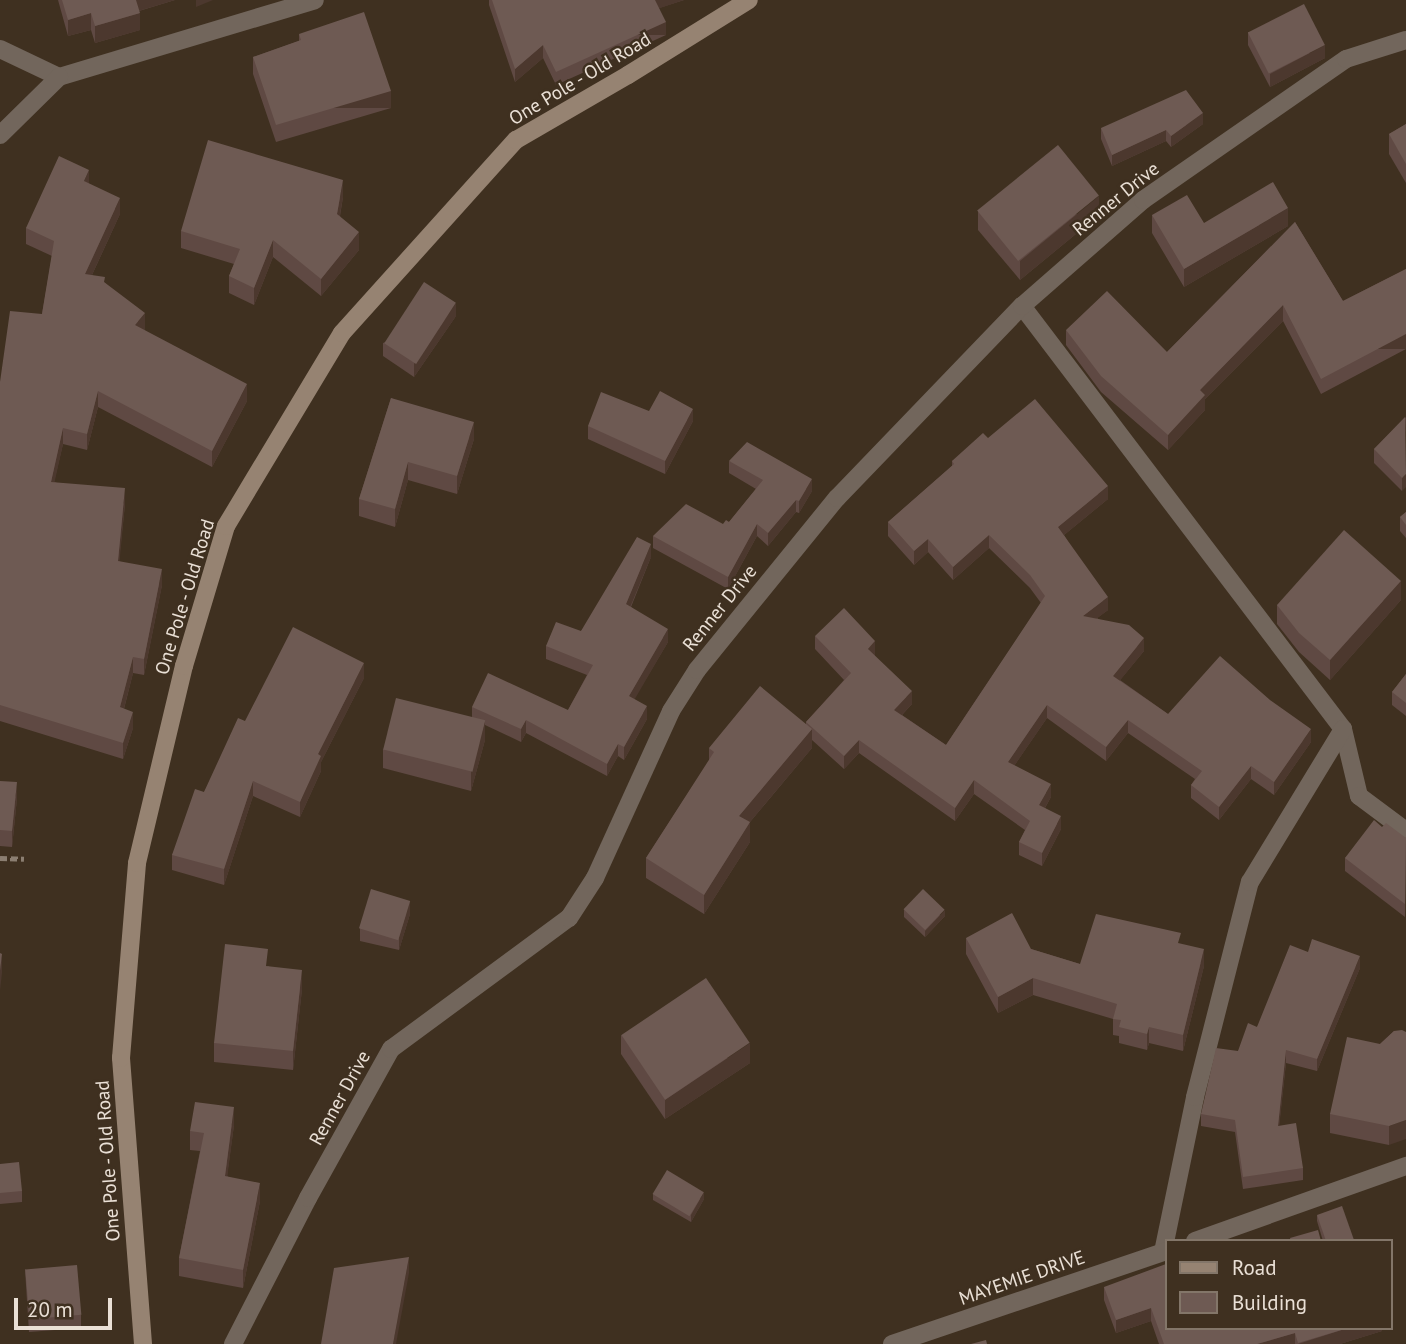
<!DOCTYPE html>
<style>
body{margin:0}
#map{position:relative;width:1406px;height:1344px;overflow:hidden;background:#3f3020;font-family:"PT Sans",sans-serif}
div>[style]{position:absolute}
.path>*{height:4.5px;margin-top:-2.25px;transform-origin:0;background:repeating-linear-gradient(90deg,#8b7e71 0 7px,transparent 0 10.5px)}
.street>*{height:18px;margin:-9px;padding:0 9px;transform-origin:9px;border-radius:9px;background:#72665c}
.secondary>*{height:18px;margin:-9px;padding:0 9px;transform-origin:9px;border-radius:9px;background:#968372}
.wall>*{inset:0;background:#5f4943}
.shaded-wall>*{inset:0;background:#4c382e;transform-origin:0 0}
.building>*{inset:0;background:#6e5a53;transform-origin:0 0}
span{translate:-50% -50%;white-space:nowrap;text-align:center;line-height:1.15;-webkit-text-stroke:5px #3f3020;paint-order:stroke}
.street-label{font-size:19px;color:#eae0d6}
.legend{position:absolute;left:1165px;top:1239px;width:228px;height:91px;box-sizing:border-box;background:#3f3020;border:2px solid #837669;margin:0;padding:9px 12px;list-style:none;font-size:21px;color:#eae0d6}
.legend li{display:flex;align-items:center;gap:14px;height:35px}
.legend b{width:35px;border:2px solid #837669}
.scale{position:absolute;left:14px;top:1298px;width:98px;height:32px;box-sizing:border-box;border:4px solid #eae0d6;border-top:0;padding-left:9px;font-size:21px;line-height:24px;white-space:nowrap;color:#eae0d6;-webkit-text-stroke:5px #3f3020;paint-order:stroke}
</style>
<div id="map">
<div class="path">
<div style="left:0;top:858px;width:24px;rotate:2deg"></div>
</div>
<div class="street">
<div style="left:0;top:49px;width:65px;rotate:25.4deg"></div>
<div style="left:59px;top:77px;width:267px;rotate:-16.7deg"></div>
<div style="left:0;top:135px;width:83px;rotate:-44.5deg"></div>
<div style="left:1022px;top:306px;width:531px;rotate:52.81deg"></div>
<div style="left:1343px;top:729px;width:69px;rotate:76.6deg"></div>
<div style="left:1359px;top:796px;width:59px;rotate:36.7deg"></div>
<div style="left:1195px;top:1241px;width:224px;rotate:-19.6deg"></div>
<div style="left:1163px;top:1252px;width:158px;rotate:-78.3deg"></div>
<div style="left:1195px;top:1097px;width:222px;rotate:-75.7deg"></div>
<div style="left:1250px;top:882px;width:179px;rotate:-58.7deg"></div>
<div style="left:233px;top:1344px;width:164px;rotate:-62.8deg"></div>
<div style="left:308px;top:1198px;width:171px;rotate:-60.9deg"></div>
<div style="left:391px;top:1049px;width:221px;rotate:-36.4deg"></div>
<div style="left:569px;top:918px;width:48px;rotate:-57deg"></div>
<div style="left:595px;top:878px;width:183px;rotate:-65.5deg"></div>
<div style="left:671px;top:711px;width:49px;rotate:-57.6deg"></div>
<div style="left:697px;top:670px;width:222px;rotate:-50.9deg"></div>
<div style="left:837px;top:498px;width:267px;rotate:-46.1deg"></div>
<div style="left:1022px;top:306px;width:161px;rotate:-41.2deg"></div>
<div style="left:1143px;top:200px;width:247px;rotate:-34.8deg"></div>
<div style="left:1346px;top:59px;width:63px;rotate:-17.6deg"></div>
<div style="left:892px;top:1344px;width:289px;rotate:-18.7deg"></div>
</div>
<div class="secondary">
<div style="left:143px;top:1344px;width:287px;rotate:-94.4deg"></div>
<div style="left:121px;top:1058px;width:196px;rotate:-85.3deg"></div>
<div style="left:137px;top:863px;width:203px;rotate:-76.6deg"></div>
<div style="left:184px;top:666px;width:146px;rotate:-73.3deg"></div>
<div style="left:226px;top:526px;width:225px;rotate:-59deg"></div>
<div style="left:342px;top:333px;width:260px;rotate:-48deg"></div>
<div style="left:516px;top:140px;width:129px;rotate:-30.1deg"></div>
<div style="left:628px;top:75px;width:142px;rotate:-31.8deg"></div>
</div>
<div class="wall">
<div style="clip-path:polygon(58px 0,175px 0,139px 11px,140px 30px,95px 43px,91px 30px,68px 36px)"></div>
<div style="clip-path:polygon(489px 0,684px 0,659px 8px,666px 35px,556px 85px,543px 58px,515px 82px,489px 5px)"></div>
<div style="clip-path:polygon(1248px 32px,1325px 58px,1270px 87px,1248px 45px)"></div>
<div style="clip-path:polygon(299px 34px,391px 108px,276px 142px,253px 74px,253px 57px,299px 41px)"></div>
<div style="clip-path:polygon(1203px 124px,1171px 147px,1166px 141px,1112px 166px,1101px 139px,1101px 128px)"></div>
<div style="clip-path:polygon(1406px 124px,1406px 183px,1389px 154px,1389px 134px)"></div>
<div style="clip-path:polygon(89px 184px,120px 214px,92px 275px,105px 283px,145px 329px,144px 330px,247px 401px,212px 467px,98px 407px,87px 450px,63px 444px,54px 482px,125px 504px,119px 561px,162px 585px,144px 675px,133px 673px,124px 709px,133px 728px,123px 759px,0 721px,0 382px,42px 314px,52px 256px,26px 244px,26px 228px)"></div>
<div style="clip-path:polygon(343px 197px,340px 216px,359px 250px,321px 296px,273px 257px,254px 305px,229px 293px,229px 276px,234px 264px,181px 248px,181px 231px)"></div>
<div style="clip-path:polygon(978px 211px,1099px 215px,1020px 280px,978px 230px)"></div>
<div style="clip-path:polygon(1152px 215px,1204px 223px,1288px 226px,1184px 287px,1152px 233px)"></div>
<div style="clip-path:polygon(1295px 222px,1343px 301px,1406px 269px,1406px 349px,1321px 394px,1283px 321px,1205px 399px,1205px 410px,1168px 450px,1101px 392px,1066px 345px,1066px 330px,1167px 352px)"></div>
<div style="clip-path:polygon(456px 316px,414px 377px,383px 356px,383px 343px)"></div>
<div style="clip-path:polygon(391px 398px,474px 439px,457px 494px,408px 480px,395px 527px,359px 516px,359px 499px)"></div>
<div style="clip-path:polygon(649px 411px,693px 421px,665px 474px,588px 439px,588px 426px)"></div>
<div style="clip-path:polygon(1406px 417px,1402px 491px,1374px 463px,1374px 449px)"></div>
<div style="clip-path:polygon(988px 438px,1108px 499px,1064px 535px,1108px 610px,1097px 618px,1144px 651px,1120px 680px,1168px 714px,1311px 742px,1274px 795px,1251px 779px,1219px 820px,1191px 798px,1191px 785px,1195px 779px,1128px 733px,1106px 761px,1047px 718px,1014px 766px,1051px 797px,1045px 808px,1061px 829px,1042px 866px,1019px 855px,1019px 842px,1025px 830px,974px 794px,955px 821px,859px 753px,844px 769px,812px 740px,812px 748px,750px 822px,750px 842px,704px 914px,646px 878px,646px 858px,709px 761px,709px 748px,806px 724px,806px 722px,844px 680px,815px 649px,815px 636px,875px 655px,874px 656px,912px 704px,902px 715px,946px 745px,1041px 603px,1030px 588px,989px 548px,953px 580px,928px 552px,914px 565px,888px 536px,888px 522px,952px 466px,952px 461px)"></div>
<div style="clip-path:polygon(729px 461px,812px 491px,799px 513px,796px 512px,768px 546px,757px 536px,728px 589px,653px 548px,653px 536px,723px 524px,729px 522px,756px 489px,729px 473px)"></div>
<div style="clip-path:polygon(1406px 512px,1406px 538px,1400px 531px,1400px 517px)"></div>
<div style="clip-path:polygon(651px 557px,631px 607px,668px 642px,634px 699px,647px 719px,624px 760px,618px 756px,607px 776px,526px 733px,521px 742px,485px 725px,485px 740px,471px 791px,383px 768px,383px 749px,472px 717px,472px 707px,568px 710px,587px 675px,546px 659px,546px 646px,581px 631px)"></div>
<div style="clip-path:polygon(1401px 600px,1330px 680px,1299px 652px,1277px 624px,1277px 605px)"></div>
<div style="clip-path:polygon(1406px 674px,1406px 716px,1392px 705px,1392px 692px)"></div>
<div style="clip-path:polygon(364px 678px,321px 762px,321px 771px,300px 817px,253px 796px,224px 885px,172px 870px,172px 855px,204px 792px,245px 721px)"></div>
<div style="clip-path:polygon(0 781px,17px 798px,12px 847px,0 846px)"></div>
<div style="clip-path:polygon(1382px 827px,1406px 838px,1405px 917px,1345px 871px,1345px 858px)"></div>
<div style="clip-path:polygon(904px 910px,945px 916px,925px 937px,904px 917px)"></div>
<div style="clip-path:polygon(410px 914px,399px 950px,360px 941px,360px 928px)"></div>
<div style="clip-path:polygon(966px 938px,1031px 949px,1080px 964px,1181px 944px,1204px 966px,1183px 1051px,1149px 1043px,1147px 1050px,1119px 1043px,1119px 1036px,1113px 1035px,1113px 1019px,1033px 995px,998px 1013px,966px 954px)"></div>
<div style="clip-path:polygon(1308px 952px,1360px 968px,1317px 1071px,1286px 1063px,1279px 1126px,1303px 1168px,1303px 1180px,1243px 1189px,1235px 1132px,1201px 1126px,1201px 1114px,1238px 1051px,1257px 1027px)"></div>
<div style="clip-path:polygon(268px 966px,302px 989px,293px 1070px,214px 1062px,214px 1043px)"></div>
<div style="clip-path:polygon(1394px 1031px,1389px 1145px,1330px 1133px,1330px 1114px,1380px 1044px)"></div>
<div style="clip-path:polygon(621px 1035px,750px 1063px,665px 1119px,621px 1054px)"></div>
<div style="clip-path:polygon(234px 1125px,227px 1176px,260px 1201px,243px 1288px,179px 1276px,179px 1258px,200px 1151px,190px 1150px,190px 1131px)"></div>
<div style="clip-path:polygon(0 1164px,22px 1191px,22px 1202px,0 1204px)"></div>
<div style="clip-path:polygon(653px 1194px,704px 1199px,691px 1222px,653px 1200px)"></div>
<div style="clip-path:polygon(1317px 1215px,1354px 1241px,1323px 1241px,1317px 1221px)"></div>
<div style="clip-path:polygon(25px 1269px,81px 1315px,81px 1328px,29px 1332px)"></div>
<div style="clip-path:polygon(1104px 1287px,1382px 1328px,1382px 1331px,1340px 1344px,1159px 1344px,1151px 1321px,1116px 1333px,1104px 1300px)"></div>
</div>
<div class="shaded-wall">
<div style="clip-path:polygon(135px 0,175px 0,135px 12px)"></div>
<div style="clip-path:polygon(196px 0,213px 0,196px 7px)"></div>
<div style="clip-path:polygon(654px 0,684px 0,654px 10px)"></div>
<div style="clip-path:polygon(91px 13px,91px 30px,68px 36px,68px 20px)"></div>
<div style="clip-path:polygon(140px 13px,140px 30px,95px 43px,95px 26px)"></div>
<div style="left:666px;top:22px;width:13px;height:121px;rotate:90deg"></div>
<div style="clip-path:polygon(543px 45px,543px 58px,515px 82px,515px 69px)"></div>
<div style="clip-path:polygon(1325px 45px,1325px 58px,1270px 87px,1270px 74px)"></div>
<div style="left:391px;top:91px;width:17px;height:120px;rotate:90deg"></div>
<div style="clip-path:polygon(1203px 113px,1203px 124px,1171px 147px,1171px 136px)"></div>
<div style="clip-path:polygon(1166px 130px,1166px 141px,1112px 166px,1112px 155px)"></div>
<div style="clip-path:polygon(89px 170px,89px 186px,84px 181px)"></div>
<div style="clip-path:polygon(343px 180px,343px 197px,337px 231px,337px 214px)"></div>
<div style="clip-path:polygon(1099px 196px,1099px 215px,1020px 280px,1020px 261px)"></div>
<div style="clip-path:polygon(120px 198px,120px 214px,85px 290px,85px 274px)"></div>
<div style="clip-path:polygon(1288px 208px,1288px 226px,1184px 287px,1184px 269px)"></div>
<div style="clip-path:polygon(359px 232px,359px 250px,321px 296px,321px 279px)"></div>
<div style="clip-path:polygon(273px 240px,273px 257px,254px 305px,254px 288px)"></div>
<div style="clip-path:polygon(456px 303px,456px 316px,414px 377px,414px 364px)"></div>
<div style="clip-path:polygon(1283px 305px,1283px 321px,1205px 399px,1205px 410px,1168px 450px,1168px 435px,1200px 390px)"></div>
<div style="clip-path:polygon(145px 313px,145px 329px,135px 342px,135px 325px)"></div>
<div style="left:1406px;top:334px;width:15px;height:96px;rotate:90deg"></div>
<div style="clip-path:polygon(247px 384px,247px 401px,212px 467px,212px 451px)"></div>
<div style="clip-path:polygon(98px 391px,98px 407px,87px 450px,87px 434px)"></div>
<div style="clip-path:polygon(693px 409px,693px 421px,665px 474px,665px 461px)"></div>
<div style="clip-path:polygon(474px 422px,474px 439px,457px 494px,457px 476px)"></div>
<div style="clip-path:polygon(63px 428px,63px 444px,51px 498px,51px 482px)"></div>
<div style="clip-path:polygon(408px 462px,408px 480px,395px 527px,395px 509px)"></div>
<div style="clip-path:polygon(1406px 474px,1406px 487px,1402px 491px,1402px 478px)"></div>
<div style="clip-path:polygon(812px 479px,812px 491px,799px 513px,799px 501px)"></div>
<div style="clip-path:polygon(1108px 486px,1108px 499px,1058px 540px,1058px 527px)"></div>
<div style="clip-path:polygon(125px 488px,125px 504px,118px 577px,118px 561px)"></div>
<div style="clip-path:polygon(796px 500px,796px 512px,768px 546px,768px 533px)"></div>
<div style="clip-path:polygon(757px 524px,757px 536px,728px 589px,728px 577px)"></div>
<div style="clip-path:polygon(989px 535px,989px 548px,953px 580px,953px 567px)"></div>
<div style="clip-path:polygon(928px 539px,928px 552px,914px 565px,914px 551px)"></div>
<div style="clip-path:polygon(651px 544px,651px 557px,626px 617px,626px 604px)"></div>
<div style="clip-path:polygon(162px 569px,162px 585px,144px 675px,144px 659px)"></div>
<div style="clip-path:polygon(1401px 581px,1401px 600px,1330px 680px,1330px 660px)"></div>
<div style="clip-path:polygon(1108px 597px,1108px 610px,1083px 629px,1083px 616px)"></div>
<div style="clip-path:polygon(668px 629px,668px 642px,629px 709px,629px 696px)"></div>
<div style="clip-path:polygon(1144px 638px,1144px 651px,1113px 689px,1113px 676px)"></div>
<div style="clip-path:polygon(875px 641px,875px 655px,868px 662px,868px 649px)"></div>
<div style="clip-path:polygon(133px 657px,133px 673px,120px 724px,120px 707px)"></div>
<div style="clip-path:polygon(364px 663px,364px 678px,321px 762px,321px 771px,300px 817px,300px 802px,318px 754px)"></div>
<div style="clip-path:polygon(912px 691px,912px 704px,894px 723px,894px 710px)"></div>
<div style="clip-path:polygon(1047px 705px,1047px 718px,1008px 775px,1008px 762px)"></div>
<div style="clip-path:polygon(647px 706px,647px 719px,624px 760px,624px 747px)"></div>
<div style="clip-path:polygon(133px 712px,133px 728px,123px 759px,123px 743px)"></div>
<div style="clip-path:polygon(485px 720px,485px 740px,471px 791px,471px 772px)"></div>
<div style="clip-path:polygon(526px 720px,526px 733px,521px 742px,521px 729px)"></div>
<div style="clip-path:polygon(1128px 720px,1128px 733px,1106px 761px,1106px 747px)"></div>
<div style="clip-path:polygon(812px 729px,812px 748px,739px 835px,739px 816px)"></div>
<div style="clip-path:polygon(1311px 729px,1311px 742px,1274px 795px,1274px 782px)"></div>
<div style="clip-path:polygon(859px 740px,859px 753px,844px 769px,844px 756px)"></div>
<div style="clip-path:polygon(618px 744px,618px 756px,607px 776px,607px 764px)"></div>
<div style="clip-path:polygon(1251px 766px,1251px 779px,1219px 820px,1219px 807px)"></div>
<div style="clip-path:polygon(974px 780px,974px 794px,955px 821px,955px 808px)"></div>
<div style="clip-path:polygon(253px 781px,253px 796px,224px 885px,224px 869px)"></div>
<div style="clip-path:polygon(17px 782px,17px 798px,12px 847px,12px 831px)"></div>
<div style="clip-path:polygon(1051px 784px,1051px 797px,1039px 818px,1039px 805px)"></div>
<div style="clip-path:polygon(1061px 816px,1061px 829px,1042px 866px,1042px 853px)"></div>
<div style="clip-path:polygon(750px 822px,750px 842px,704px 914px,704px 895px)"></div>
<div style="clip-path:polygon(410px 901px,410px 914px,399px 950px,399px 937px)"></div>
<div style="clip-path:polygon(945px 910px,945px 916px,925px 937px,925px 931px)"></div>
<div style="clip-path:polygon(1204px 949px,1204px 966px,1183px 1051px,1183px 1035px)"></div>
<div style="clip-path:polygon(2px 954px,2px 973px,0 990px,0 971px)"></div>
<div style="clip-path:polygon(1360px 956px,1360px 968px,1317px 1071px,1317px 1059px)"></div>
<div style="clip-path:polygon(302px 970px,302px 989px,293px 1070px,293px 1051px)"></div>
<div style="clip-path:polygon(1033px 978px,1033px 995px,998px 1013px,998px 997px)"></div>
<div style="clip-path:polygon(1149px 1027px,1149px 1043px,1147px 1050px,1147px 1034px)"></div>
<div style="clip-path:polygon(750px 1043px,750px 1063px,665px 1119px,665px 1100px)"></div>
<div style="clip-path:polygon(1286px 1050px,1286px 1063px,1278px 1138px,1278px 1126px)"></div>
<div style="clip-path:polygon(234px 1107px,234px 1125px,225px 1194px,225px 1176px)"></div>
<div style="clip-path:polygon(1406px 1120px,1406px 1139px,1389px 1145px,1389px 1126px)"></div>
<div style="clip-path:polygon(260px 1183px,260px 1201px,243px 1288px,243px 1270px)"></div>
<div style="clip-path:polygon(704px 1192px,704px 1199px,691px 1222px,691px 1215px)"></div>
<div style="clip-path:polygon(409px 1257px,409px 1273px,396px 1344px,393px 1344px)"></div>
<div style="clip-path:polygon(1151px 1308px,1151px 1321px,1116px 1333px,1116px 1320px)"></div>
<div style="clip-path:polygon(1348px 1328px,1382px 1328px,1382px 1331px,1340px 1344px,1298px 1344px)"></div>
<div style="clip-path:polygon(1295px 1333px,1295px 1344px,1257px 1344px)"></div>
</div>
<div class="building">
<div style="clip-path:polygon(62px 0,136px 0,140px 13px,95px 26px,91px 13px,68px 20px)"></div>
<div style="clip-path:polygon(492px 0,655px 0,666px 22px,556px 72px,543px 45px,515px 69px)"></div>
<div style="left:1304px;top:4px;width:46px;height:63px;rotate:63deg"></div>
<div style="clip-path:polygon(364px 12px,391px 91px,276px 125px,253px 57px,301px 40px,299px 34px)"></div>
<div style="clip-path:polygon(1186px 90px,1203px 113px,1171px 136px,1166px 130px,1112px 155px,1101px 128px)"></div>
<div style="clip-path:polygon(1406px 124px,1406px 164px,1389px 134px)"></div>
<div style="clip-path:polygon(208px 140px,343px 180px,337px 214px,359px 232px,321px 279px,273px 240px,254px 288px,229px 276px,240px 249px,181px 231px)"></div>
<div style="left:1058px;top:145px;width:65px;height:104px;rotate:51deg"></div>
<div style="clip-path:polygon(59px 156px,89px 170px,84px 181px,120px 198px,85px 274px,105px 277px,104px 282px,145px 313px,135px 325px,247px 384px,212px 451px,98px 391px,87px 434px,63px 428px,51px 482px,125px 488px,118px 561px,162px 569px,144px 659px,133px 657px,120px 707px,133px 712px,123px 743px,0 705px,0 382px,10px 311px,42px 314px,54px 241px,26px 228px)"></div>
<div style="clip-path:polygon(1273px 182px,1288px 208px,1184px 269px,1152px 215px,1187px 195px,1204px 223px)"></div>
<div style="clip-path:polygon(1295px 222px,1343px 301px,1406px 269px,1406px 334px,1321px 379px,1283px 305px,1200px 390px,1205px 395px,1168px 435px,1101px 376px,1066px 330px,1107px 291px,1167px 352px)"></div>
<div style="left:424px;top:282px;width:38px;height:73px;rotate:33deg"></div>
<div style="clip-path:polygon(660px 391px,693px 409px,665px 461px,588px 426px,601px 392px,649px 411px)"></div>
<div style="clip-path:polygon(391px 398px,474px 422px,457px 476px,408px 462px,395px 509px,359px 499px)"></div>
<div style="clip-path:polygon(1035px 399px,1108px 486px,1058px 527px,1108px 597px,1083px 616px,1129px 625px,1144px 638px,1113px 676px,1168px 714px,1220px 656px,1270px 700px,1311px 729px,1274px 782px,1251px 766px,1219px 807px,1191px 785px,1202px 771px,1128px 720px,1106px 747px,1047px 705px,1008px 762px,1051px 784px,1039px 805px,1061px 816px,1042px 853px,1019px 842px,1030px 821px,974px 780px,955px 808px,859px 740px,844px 756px,806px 722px,851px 673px,815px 636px,844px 608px,875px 641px,868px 649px,912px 691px,894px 710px,946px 745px,1045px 596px,1030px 575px,989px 535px,953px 567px,928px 539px,914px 551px,888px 522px,954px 464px,952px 461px,983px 433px,988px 438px)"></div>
<div style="clip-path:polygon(1405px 417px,1406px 474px,1402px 478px,1374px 449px)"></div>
<div style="clip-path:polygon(747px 442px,812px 479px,799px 501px,796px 500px,768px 533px,757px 524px,728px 577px,653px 536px,686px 504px,723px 524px,726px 520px,729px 522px,763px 480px,729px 461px)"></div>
<div style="clip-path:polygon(1406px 512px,1406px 525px,1400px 517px)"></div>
<div style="clip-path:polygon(1344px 530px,1401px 581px,1330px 660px,1299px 633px,1277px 605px)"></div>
<div style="clip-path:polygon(637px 537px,651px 544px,626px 604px,668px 629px,629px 696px,647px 706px,624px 747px,618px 744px,607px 764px,526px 720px,521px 729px,472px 707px,488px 673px,568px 710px,593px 665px,546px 646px,556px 622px,581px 631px)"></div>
<div style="clip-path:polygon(293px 627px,364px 663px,318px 754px,321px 756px,300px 802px,253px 781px,224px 869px,172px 855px,195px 789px,204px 792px,238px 718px,245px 721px)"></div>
<div style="clip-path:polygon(1406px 674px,1406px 703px,1392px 692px)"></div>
<div style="clip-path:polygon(760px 686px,812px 729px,739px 816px,750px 822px,704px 895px,646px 858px,714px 752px,709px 748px)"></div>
<div style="left:396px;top:698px;width:92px;height:53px;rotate:14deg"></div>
<div style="clip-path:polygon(0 781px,17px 782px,12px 831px,0 830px)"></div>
<div style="clip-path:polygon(1374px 820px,1382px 827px,1386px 823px,1406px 838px,1405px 904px,1345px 858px)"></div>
<div style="left:371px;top:889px;width:41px;height:41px;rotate:17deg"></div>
<div style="left:923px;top:889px;width:30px;height:28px;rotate:44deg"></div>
<div style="clip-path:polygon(1012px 913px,1031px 949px,1080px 964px,1096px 914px,1181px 933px,1178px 943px,1204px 949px,1183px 1035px,1149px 1027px,1147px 1034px,1119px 1027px,1121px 1020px,1113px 1019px,1117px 1004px,1033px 978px,998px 997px,966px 938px)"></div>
<div style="clip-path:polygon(1312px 939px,1360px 956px,1317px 1059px,1286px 1050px,1278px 1126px,1296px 1123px,1303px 1168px,1243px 1177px,1235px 1120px,1201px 1114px,1216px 1048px,1238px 1051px,1248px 1023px,1257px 1027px,1290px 945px,1308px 952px)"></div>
<div style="clip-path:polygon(225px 944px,268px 949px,266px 966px,302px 970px,293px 1051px,214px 1043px)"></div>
<div style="clip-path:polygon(0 953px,2px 954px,0 971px)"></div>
<div style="left:706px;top:978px;width:78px;height:102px;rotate:56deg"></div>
<div style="clip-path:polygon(1402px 1030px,1406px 1032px,1406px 1120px,1389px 1126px,1330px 1114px,1347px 1037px,1380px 1044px,1394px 1031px)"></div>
<div style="clip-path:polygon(195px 1102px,234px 1107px,225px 1176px,260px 1183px,243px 1270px,179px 1258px,204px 1133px,190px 1131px)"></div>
<div style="clip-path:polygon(19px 1162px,22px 1191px,0 1193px,0 1164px)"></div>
<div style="left:667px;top:1170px;width:43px;height:28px;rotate:31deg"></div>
<div style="clip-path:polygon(1342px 1206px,1354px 1240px,1326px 1241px,1317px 1215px)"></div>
<div style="clip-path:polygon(1318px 1230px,1321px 1241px,1291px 1241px,1290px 1238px)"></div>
<div style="clip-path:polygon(409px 1257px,393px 1344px,321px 1344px,334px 1268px)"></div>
<div style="clip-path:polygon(1166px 1264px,1166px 1328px,1348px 1328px,1298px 1343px,1295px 1333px,1257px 1344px,1164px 1344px,1151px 1308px,1116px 1320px,1104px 1287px)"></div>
<div style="left:77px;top:1265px;width:50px;height:52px;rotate:85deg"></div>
<div style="clip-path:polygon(986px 1340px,987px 1344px,971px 1344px)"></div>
</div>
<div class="street-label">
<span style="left:580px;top:79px;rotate:-31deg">One Pole - Old Road</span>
<span style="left:1116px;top:199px;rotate:-39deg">Renner Drive</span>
<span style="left:185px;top:597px;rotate:-73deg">One Pole - Old Road</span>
<span style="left:720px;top:608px;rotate:-51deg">Renner Drive</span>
<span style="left:340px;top:1098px;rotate:-61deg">Renner Drive</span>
<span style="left:108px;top:1161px;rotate:-94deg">One Pole - Old Road</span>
<span style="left:1022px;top:1278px;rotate:-19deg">MAYEMIE DRIVE</span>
</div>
<ul class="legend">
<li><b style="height:9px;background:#968372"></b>Road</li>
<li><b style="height:19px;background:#6e5a53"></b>Building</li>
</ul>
<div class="scale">20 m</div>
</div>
